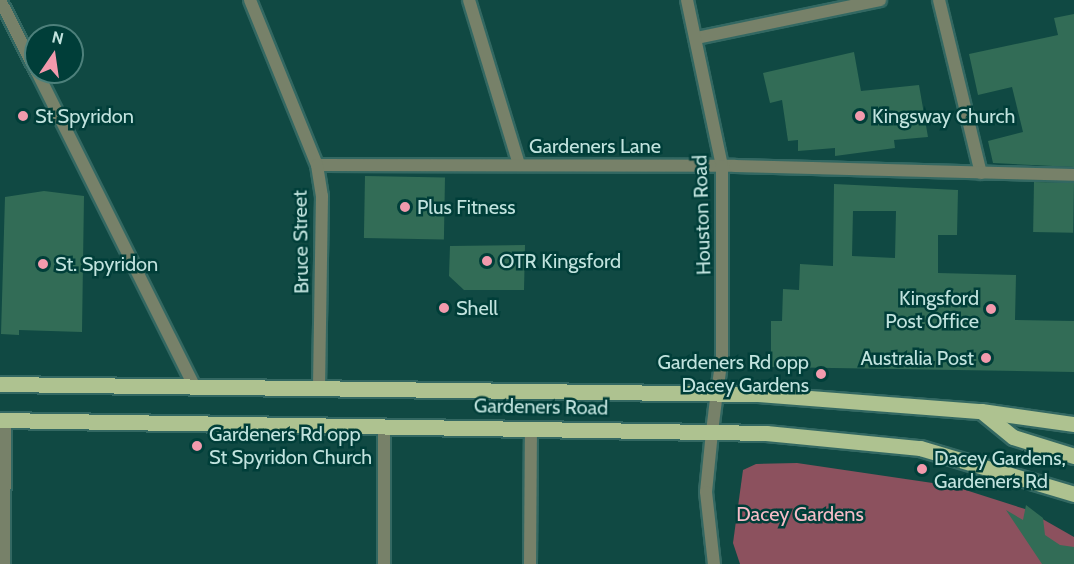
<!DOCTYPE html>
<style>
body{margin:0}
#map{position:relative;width:1074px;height:564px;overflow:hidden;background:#104943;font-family:Cabin,sans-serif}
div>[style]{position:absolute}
.green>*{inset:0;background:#8c515e}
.building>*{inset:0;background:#326c56;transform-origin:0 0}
.roads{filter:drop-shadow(2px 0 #336862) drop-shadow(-2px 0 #336862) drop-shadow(0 2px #336862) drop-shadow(0 -2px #336862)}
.service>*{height:12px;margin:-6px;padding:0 6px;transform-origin:6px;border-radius:6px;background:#778169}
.minor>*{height:12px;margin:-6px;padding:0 6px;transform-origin:6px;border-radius:6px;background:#778169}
.tertiary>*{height:12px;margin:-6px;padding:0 6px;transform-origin:6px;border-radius:6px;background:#778169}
.primary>*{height:15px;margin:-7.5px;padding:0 7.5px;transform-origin:7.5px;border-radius:7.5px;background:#aec290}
.dots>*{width:16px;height:16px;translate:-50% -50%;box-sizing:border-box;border:3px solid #003e39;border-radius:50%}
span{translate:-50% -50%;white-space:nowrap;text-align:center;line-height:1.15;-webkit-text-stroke:5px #003e39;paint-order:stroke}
.poi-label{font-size:20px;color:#c1e3de}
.left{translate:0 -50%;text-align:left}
.right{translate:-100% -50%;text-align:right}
.street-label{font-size:20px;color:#c1e3de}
.park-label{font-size:20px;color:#f6bcc7}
.north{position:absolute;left:24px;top:24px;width:60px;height:60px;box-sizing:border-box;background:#003e39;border:2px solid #4d807b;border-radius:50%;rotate:13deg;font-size:16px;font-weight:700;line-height:24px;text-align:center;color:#c1e3de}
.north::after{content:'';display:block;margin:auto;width:21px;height:27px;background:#f29aad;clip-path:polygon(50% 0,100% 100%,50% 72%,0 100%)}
</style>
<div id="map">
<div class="green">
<div style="clip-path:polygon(797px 463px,953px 486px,1025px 509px,1074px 537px,1074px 564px,740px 564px,733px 543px,743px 470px,756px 464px)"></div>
</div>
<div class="building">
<div style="clip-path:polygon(1074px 14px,1074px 167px,993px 163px,988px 141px,1023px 132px,1012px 87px,978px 95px,969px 54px,1058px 35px,1054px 18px)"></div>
<div style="clip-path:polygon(854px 52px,861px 91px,919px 85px,928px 137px,894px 140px,895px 148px,835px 156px,835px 148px,798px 151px,798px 140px,788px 141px,782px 100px,770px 103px,763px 73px)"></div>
<div style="left:365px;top:176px;width:80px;height:62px;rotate:1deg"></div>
<div style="left:1034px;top:182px;width:40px;height:50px;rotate:1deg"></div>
<div style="clip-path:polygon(evenodd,834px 184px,958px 190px,957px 235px,938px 235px,938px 273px,1016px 275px,1015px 320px,1074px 321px,1074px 372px,771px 367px,771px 321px,782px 321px,783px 289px,799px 290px,800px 264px,833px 266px,834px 184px,853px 211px,896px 211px,895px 258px,852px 256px,853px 211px)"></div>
<div style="clip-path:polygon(44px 191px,84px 196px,82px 332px,19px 330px,19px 335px,1px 334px,5px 197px)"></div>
<div style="clip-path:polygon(525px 245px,524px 290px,464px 290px,449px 276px,450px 246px)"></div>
<div style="clip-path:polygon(1026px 505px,1043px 518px,1045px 535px,1060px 545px,1074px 547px,1074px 564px,1042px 564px,1006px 510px,1023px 520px)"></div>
</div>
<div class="roads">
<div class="service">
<div style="left:0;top:0;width:80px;rotate:63.1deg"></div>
<div style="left:469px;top:0;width:172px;rotate:73.1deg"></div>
<div style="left:939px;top:0;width:178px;rotate:76.4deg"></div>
<div style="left:697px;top:38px;width:187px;rotate:-11.7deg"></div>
<div style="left:37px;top:72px;width:351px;rotate:63.4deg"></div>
<div style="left:317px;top:165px;width:418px;rotate:0.1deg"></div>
<div style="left:735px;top:166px;width:339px;rotate:1.5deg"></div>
<div style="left:530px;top:564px;width:136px;rotate:-89.6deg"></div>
</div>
<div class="minor">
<div style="left:250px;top:0;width:178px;rotate:67.9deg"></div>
<div style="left:317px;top:165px;width:31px;rotate:81deg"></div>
<div style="left:322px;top:196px;width:192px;rotate:90.9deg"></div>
<div style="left:712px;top:432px;width:38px;rotate:-83deg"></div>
<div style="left:4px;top:564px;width:143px;rotate:-89.6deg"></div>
<div style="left:384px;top:564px;width:138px;rotate:-90deg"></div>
</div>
<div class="tertiary">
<div style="left:687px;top:0;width:170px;rotate:78.1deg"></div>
<div style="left:722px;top:166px;width:191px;rotate:90deg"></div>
<div style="left:722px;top:357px;width:37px;rotate:98deg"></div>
<div style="left:712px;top:432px;width:60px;rotate:95.7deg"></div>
<div style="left:706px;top:492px;width:72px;rotate:83.7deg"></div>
</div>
<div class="primary">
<div style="left:0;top:384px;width:758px;rotate:0.76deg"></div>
<div style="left:758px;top:394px;width:224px;rotate:4.4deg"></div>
<div style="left:981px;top:411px;width:94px;rotate:8deg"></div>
<div style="left:981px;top:411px;width:41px;rotate:39.1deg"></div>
<div style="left:1013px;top:437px;width:64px;rotate:17.3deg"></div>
<div style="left:0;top:420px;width:766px;rotate:0.97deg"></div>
<div style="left:766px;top:433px;width:155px;rotate:5.6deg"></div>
<div style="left:920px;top:448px;width:161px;rotate:16.6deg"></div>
</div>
</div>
<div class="dots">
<div style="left:23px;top:116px;background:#f29aad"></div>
<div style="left:860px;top:116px;background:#f29aad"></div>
<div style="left:405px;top:207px;background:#f29aad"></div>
<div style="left:487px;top:261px;background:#f29aad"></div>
<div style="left:43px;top:264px;background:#f29aad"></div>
<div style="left:444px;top:308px;background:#f29aad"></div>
<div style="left:991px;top:309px;background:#f29aad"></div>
<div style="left:986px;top:358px;background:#f29aad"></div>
<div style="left:821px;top:374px;background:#f29aad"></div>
<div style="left:197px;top:446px;background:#f29aad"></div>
<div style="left:922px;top:469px;background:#f29aad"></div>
</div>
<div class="poi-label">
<span class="left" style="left:35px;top:116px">St Spyridon</span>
<span class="left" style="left:872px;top:116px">Kingsway Church</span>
<span class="left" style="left:417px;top:207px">Plus Fitness</span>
<span class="left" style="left:499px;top:261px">OTR Kingsford</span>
<span class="left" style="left:55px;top:264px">St. Spyridon</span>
<span class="right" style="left:979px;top:310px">Kingsford<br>Post Office</span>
<span class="left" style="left:456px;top:308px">Shell</span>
<span class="right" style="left:974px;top:358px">Australia Post</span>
<span class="right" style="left:809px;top:374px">Gardeners Rd opp<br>Dacey Gardens</span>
<span class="left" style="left:209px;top:446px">Gardeners Rd opp<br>St Spyridon Church</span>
<span class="left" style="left:934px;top:470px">Dacey Gardens,<br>Gardeners Rd</span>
</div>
<div class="street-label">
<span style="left:595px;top:146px">Gardeners Lane</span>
<span style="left:702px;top:215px;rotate:-92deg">Houston Road</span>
<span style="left:301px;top:242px;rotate:-91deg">Bruce Street</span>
<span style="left:541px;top:407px;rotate:1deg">Gardeners Road</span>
</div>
<div class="park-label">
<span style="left:800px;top:514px">Dacey Gardens</span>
</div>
<div class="north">N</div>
</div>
